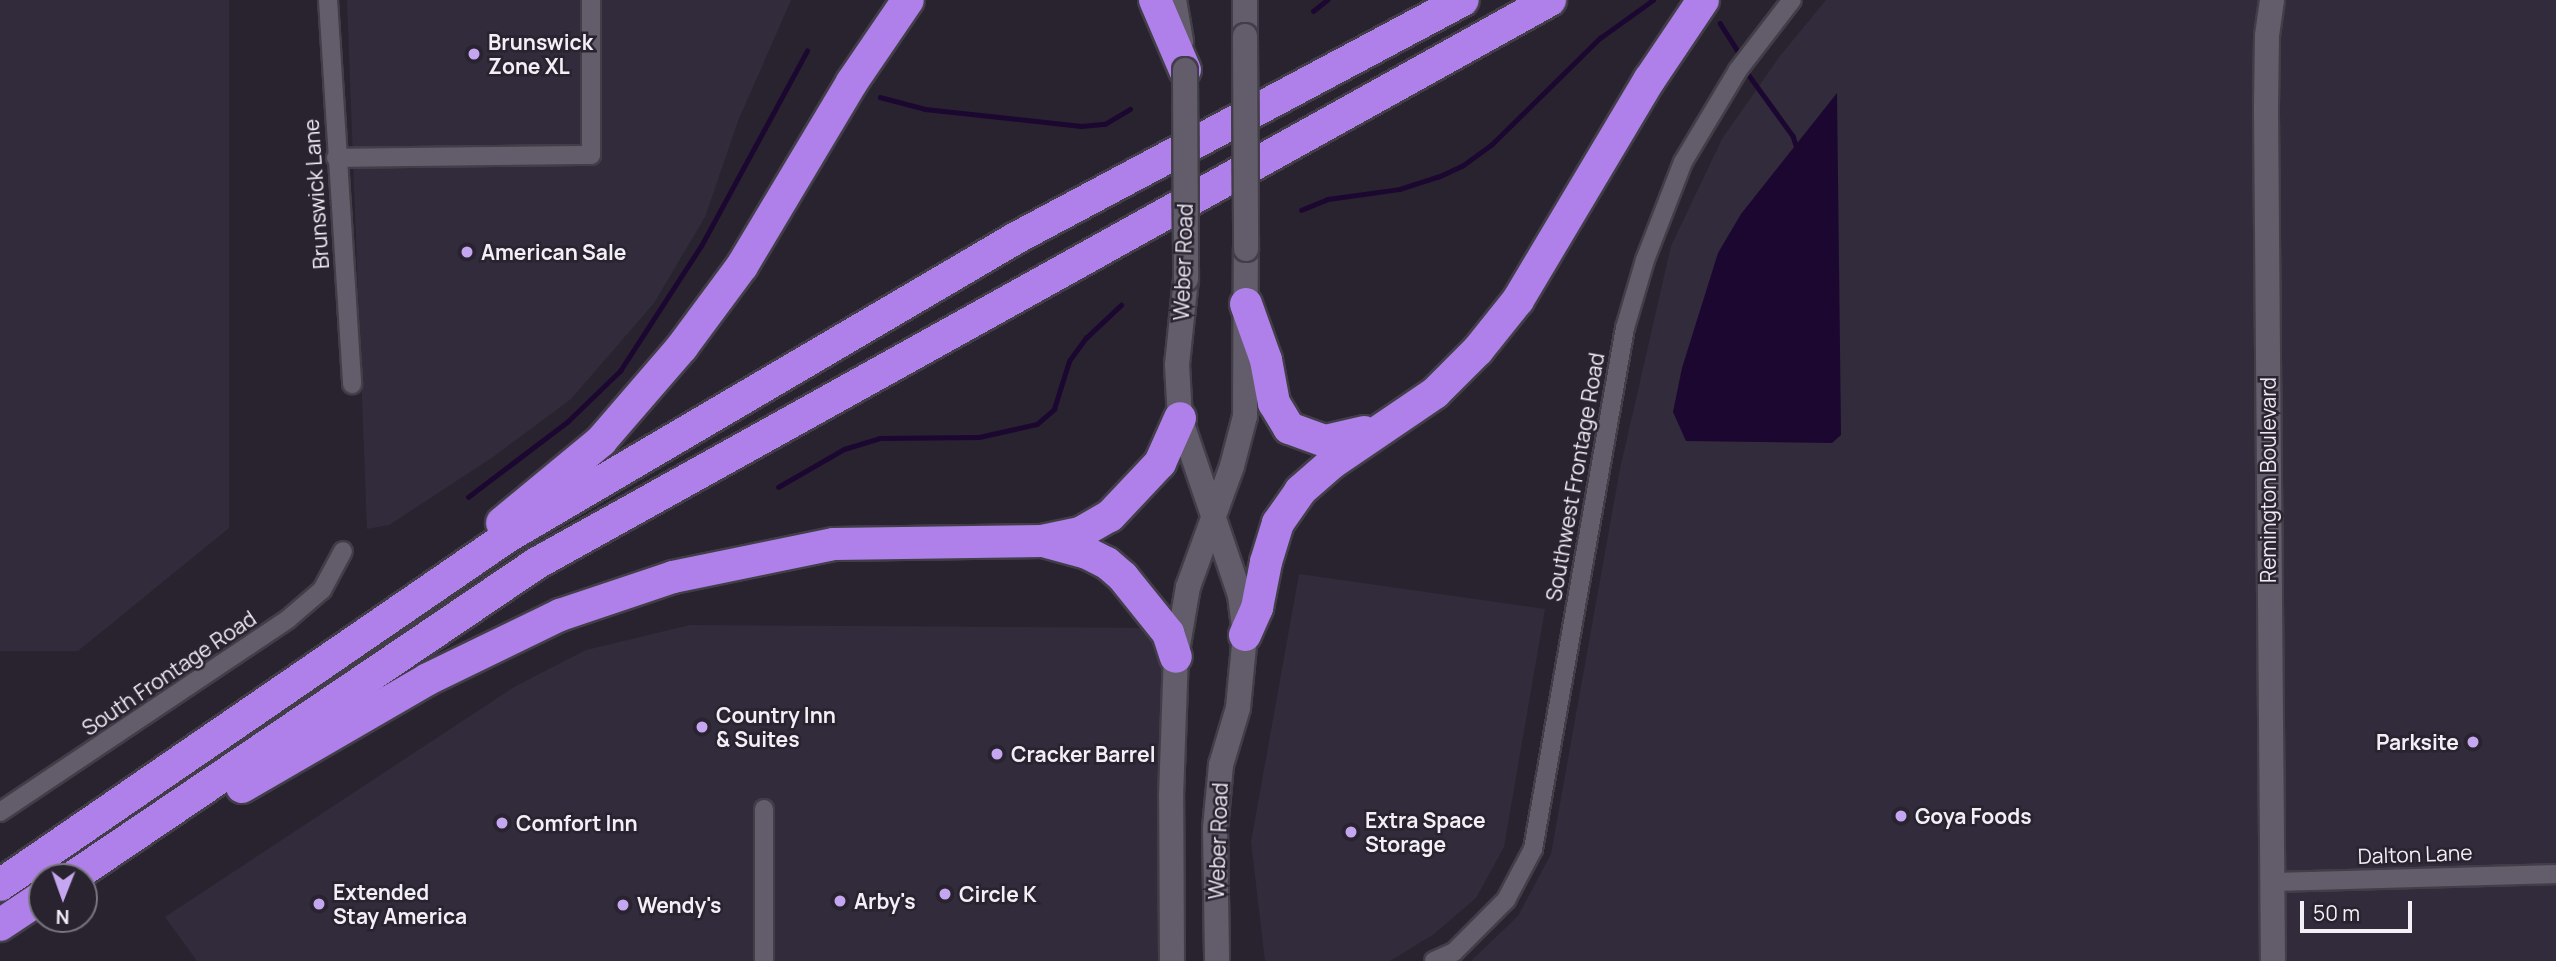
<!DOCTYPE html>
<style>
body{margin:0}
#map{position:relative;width:2556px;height:961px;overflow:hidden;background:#28232f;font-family:Manrope,sans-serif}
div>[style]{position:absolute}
.built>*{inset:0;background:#322b3c}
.water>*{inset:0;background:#1c0731}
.stream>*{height:4.5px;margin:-2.25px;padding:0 2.25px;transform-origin:2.25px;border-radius:2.25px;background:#1c0731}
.roads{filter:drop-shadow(2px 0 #423e48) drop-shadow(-2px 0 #423e48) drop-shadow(0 2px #423e48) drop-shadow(0 -2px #423e48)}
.street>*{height:18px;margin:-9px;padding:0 9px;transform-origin:9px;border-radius:9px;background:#635d6b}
.secondary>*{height:24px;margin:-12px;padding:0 12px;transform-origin:12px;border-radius:12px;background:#635d6b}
.highway>*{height:32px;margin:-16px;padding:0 16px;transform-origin:16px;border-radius:16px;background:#af80ea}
.bridges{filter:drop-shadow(2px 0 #423e48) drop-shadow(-2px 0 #423e48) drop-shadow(0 2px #423e48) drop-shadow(0 -2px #423e48)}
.secondary-bridge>*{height:24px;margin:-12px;padding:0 12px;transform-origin:12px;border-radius:12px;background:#635d6b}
.dots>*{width:19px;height:19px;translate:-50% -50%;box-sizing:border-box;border:4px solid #28232f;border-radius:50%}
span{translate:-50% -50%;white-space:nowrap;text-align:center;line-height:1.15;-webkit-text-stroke:5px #28232f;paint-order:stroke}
.poi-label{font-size:21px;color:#f2eff7;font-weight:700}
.left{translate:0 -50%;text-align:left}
.right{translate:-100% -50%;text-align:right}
.street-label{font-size:21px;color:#f2eff7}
.north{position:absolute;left:28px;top:863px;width:70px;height:70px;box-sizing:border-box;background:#28232f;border:2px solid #79757f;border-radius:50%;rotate:181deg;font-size:19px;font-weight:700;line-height:28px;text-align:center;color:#f2eff7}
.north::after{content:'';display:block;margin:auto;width:24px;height:32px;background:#c5a6f0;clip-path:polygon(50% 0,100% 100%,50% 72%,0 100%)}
.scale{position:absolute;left:2300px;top:901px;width:112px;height:32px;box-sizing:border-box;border:4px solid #f2eff7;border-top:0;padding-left:9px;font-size:21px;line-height:24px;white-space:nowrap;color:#f2eff7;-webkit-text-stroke:5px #28232f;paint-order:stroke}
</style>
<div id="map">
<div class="built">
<div style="clip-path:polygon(0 0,229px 0,229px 528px,78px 651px,0 651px)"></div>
<div style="clip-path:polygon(347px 0,791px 0,738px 121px,705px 217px,654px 303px,571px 399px,493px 457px,389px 525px,367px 529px)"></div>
<div style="clip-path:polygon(1826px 0,2556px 0,2556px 961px,1471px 961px,1518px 916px,1551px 854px,1620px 469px,1671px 246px,1722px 139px,1780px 56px)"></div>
<div style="clip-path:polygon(1299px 574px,1545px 609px,1504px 847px,1476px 898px,1434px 934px,1390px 961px,1265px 961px,1251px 842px)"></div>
<div style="clip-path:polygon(690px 625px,1169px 628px,1167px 961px,197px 961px,165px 917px,514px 687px,586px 650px)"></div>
</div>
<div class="water">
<div style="clip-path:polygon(1837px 93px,1841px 435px,1832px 443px,1686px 441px,1673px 412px,1682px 368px,1718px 253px,1741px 214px)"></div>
</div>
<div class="stream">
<div style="left:1313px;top:11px;width:18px;rotate:-38deg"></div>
<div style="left:1720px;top:23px;width:43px;rotate:57.4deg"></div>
<div style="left:1747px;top:66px;width:8px;rotate:83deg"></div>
<div style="left:1748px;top:74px;width:77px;rotate:54deg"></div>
<div style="left:1793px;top:136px;width:9px;rotate:72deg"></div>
<div style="left:880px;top:97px;width:47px;rotate:14.9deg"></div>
<div style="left:925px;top:109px;width:157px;rotate:6.2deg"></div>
<div style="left:1081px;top:126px;width:24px;rotate:-5deg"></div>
<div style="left:1105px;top:124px;width:29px;rotate:-31deg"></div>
<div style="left:1301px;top:210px;width:29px;rotate:-22deg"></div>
<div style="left:1328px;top:199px;width:73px;rotate:-7.9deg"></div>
<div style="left:1400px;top:189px;width:40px;rotate:-18deg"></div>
<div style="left:1438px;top:177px;width:26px;rotate:-25deg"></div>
<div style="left:1462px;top:166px;width:36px;rotate:-36deg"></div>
<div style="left:1491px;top:145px;width:153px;rotate:-44.5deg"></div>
<div style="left:1600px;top:38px;width:65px;rotate:-35.6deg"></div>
<div style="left:778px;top:487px;width:76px;rotate:-29.9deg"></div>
<div style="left:844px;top:449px;width:37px;rotate:-17deg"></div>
<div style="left:879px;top:438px;width:100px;rotate:-0.6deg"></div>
<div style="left:979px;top:437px;width:59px;rotate:-12.6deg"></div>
<div style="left:1037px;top:424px;width:23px;rotate:-41deg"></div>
<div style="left:1054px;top:409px;width:50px;rotate:-72.6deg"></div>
<div style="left:1069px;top:361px;width:29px;rotate:-54deg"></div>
<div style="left:1086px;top:338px;width:48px;rotate:-43.3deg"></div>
<div style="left:468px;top:497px;width:124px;rotate:-37.1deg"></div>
<div style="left:567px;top:422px;width:74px;rotate:-43.9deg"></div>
<div style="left:620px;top:371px;width:149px;rotate:-57.1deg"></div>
<div style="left:701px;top:246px;width:222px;rotate:-61.5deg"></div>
</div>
<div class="roads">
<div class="street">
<div style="left:328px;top:0;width:385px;rotate:86.4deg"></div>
<div style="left:336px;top:158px;width:255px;rotate:-0.7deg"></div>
<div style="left:591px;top:155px;width:155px;rotate:-90deg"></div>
<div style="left:764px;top:809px;width:152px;rotate:90deg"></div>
<div style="left:0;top:812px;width:347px;rotate:-33.8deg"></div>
<div style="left:288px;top:619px;width:45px;rotate:-40.5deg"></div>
<div style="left:322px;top:590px;width:44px;rotate:-61.7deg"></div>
<div style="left:2275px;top:882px;width:281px;rotate:-1.6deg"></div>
<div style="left:1434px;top:961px;width:22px;rotate:-24deg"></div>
<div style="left:1454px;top:952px;width:74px;rotate:-45deg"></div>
<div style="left:1506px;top:900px;width:58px;rotate:-62.1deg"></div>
<div style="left:1533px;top:849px;width:529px;rotate:-79.99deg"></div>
<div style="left:1625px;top:328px;width:71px;rotate:-73.6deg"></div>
<div style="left:1645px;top:260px;width:105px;rotate:-68.8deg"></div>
<div style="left:1683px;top:162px;width:107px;rotate:-59.1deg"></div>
<div style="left:1738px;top:70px;width:88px;rotate:-52.4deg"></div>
</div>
<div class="secondary">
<div style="left:1174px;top:0;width:42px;rotate:80.3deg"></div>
<div style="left:1245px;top:0;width:36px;rotate:90deg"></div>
<div style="left:2272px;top:0;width:36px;rotate:98deg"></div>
<div style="left:2267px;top:36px;width:75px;rotate:90.8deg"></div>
<div style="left:2266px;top:111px;width:850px;rotate:89.53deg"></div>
<div style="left:1186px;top:279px;width:86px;rotate:96deg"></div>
<div style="left:1177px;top:365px;width:53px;rotate:86.8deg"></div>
<div style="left:1180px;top:418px;width:187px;rotate:71.3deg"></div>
<div style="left:1240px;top:595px;width:40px;rotate:82.9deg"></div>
<div style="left:1245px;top:635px;width:73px;rotate:95.5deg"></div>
<div style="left:1238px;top:708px;width:59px;rotate:106.6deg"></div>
<div style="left:1221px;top:765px;width:64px;rotate:95.4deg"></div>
<div style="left:1215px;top:829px;width:132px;rotate:89.1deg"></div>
<div style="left:1172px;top:961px;width:164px;rotate:-90.3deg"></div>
<div style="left:1171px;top:797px;width:140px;rotate:-88deg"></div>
<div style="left:1176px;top:657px;width:71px;rotate:-80.3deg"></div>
<div style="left:1188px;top:587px;width:129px;rotate:-70deg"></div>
<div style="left:1232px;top:466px;width:52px;rotate:-75.4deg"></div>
<div style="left:1245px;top:416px;width:167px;rotate:-89.7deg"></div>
</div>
<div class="highway">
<div style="left:1155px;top:0;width:76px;rotate:66.8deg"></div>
<div style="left:1246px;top:304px;width:59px;rotate:70.3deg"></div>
<div style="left:1266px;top:360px;width:44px;rotate:79.5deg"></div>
<div style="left:1274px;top:403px;width:29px;rotate:59deg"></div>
<div style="left:1289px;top:428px;width:38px;rotate:20deg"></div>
<div style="left:1325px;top:441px;width:40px;rotate:-13deg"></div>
<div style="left:502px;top:523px;width:129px;rotate:-39.6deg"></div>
<div style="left:601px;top:441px;width:124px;rotate:-49.2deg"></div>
<div style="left:682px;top:347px;width:101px;rotate:-53.5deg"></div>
<div style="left:742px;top:266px;width:214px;rotate:-59.1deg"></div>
<div style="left:852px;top:82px;width:99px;rotate:-55.7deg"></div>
<div style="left:1047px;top:542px;width:41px;rotate:15.4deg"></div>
<div style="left:1087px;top:553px;width:22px;rotate:27deg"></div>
<div style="left:1107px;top:563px;width:21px;rotate:41deg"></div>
<div style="left:1123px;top:577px;width:72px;rotate:51.2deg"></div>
<div style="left:1168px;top:633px;width:25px;rotate:72deg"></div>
<div style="left:1245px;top:635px;width:30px;rotate:-66deg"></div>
<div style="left:1257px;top:608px;width:47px;rotate:-78.9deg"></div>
<div style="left:1266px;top:562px;width:41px;rotate:-72.9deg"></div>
<div style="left:1278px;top:523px;width:39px;rotate:-55deg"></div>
<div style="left:1300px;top:491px;width:43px;rotate:-41.2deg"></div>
<div style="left:1332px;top:463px;width:125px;rotate:-34.2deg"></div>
<div style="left:1435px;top:393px;width:61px;rotate:-45deg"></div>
<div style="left:1478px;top:350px;width:64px;rotate:-51.3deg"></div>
<div style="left:1518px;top:300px;width:257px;rotate:-59.2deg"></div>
<div style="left:1650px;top:79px;width:95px;rotate:-56.1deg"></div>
<div style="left:242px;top:787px;width:215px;rotate:-30.1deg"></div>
<div style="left:428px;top:679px;width:147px;rotate:-25.9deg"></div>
<div style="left:560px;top:615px;width:119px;rotate:-18.6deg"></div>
<div style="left:673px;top:577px;width:164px;rotate:-11.6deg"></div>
<div style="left:834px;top:544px;width:208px;rotate:-0.8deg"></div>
<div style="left:1042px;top:541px;width:39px;rotate:-12deg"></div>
<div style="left:1080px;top:533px;width:34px;rotate:-30deg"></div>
<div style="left:1110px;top:516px;width:73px;rotate:-46.7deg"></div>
<div style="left:1160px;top:463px;width:49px;rotate:-66deg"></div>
<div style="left:73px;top:877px;width:560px;rotate:-34.09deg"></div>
<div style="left:537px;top:563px;width:1159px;rotate:-29.06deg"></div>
<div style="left:0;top:885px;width:615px;rotate:-34.47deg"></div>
<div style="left:507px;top:537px;width:590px;rotate:-30.43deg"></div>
<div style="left:1016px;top:238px;width:506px;rotate:-28.03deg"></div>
<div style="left:0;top:925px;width:50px;rotate:-33.7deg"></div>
</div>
</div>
<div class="bridges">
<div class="secondary-bridge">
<div style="left:1245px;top:36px;width:213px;rotate:89.7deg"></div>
<div style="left:1185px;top:70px;width:209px;rotate:89.7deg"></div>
</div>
</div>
<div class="dots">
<div style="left:474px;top:54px;background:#c5a6f0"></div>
<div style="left:467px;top:252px;background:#c5a6f0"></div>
<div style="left:702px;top:727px;background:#c5a6f0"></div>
<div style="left:2473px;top:742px;background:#c5a6f0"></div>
<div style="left:997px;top:754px;background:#c5a6f0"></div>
<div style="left:1901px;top:816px;background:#c5a6f0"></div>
<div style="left:502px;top:823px;background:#c5a6f0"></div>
<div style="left:1351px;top:832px;background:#c5a6f0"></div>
<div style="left:945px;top:894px;background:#c5a6f0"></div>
<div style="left:840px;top:901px;background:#c5a6f0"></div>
<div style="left:319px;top:904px;background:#c5a6f0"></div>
<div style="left:623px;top:905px;background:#c5a6f0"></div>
</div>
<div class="poi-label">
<span class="left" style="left:488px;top:54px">Brunswick<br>Zone XL</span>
<span class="left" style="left:481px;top:252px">American Sale</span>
<span class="left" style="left:716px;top:727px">Country Inn<br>&amp; Suites</span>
<span class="right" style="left:2459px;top:742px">Parksite</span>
<span class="left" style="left:1011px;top:754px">Cracker Barrel</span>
<span class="left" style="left:1915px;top:816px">Goya Foods</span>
<span class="left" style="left:1365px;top:832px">Extra Space<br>Storage</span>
<span class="left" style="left:516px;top:823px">Comfort Inn</span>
<span class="left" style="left:333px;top:904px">Extended<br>Stay America</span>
<span class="left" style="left:959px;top:894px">Circle K</span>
<span class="left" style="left:854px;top:901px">Arby's</span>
<span class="left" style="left:637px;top:905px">Wendy's</span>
</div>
<div class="street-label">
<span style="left:316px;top:194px;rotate:-94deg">Brunswick Lane</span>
<span style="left:1183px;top:262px;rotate:-88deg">Weber Road</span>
<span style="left:1575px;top:477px;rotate:-80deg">Southwest Frontage Road</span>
<span style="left:2268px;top:480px;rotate:-90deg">Remington Boulevard</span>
<span style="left:169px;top:673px;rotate:-34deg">South Frontage Road</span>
<span style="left:1218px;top:841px;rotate:-88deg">Weber Road</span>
<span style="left:2415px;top:854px;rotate:-2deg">Dalton Lane</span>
</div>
<div class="north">N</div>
<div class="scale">50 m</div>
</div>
